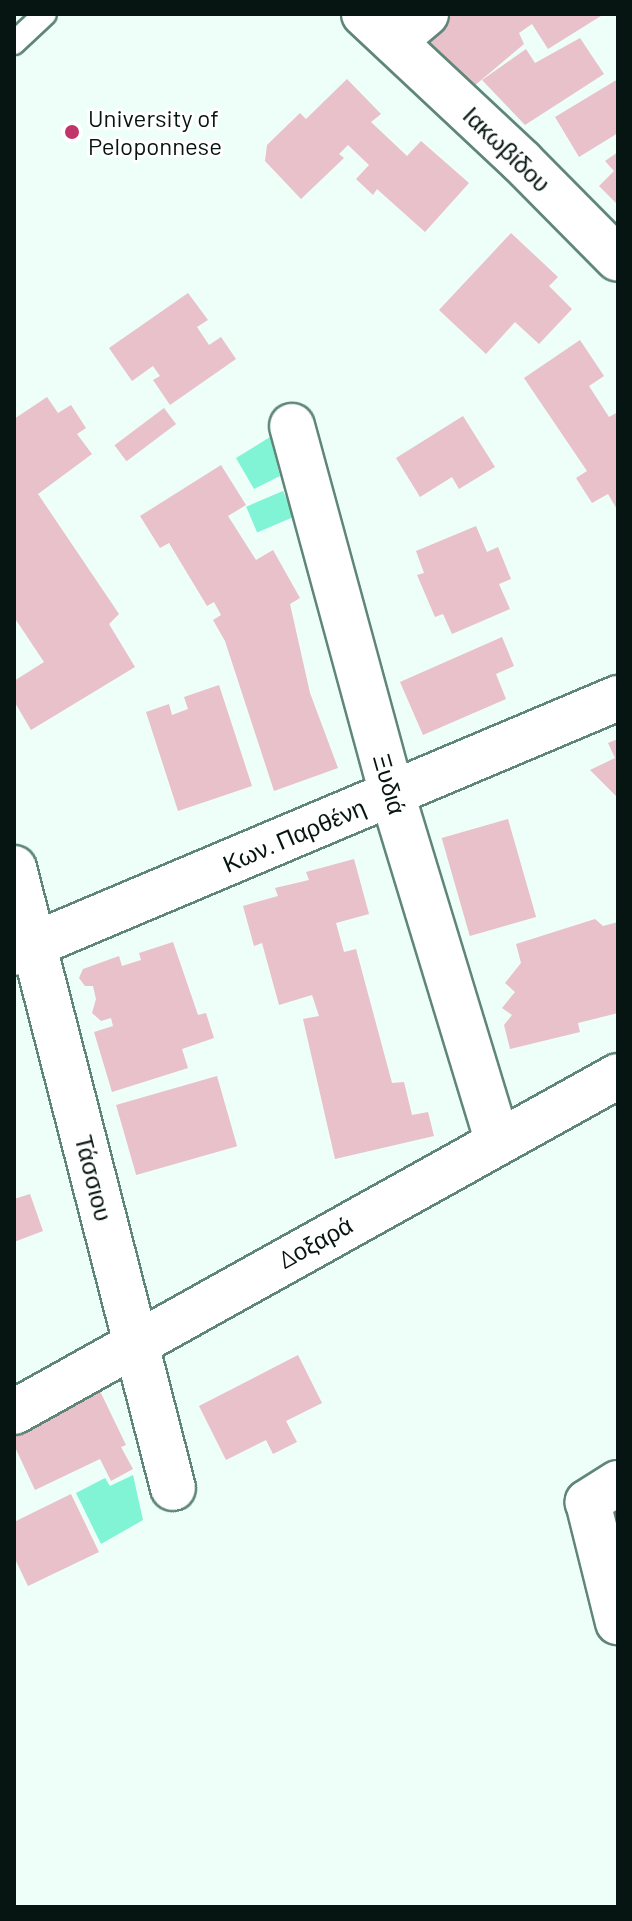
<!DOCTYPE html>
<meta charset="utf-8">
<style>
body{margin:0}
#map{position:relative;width:632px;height:1921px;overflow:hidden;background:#eefef8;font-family:Barlow,sans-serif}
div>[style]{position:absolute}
.green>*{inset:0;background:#80f4d4;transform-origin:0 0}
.building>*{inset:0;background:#e8c1ca;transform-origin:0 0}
.roads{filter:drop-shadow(2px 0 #60867a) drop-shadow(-2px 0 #60867a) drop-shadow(0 2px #60867a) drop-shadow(0 -2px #60867a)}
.service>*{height:22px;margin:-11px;padding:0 11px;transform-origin:11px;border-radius:11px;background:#fff}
.minor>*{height:44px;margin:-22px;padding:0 22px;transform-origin:22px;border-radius:22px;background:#fff}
.tertiary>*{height:44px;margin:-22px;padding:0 22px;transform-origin:22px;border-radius:22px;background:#fff}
.dots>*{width:22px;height:22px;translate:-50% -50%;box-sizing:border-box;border:4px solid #fff;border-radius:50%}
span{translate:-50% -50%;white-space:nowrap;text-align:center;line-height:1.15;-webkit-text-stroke:6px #fff;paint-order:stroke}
.poi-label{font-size:24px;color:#061511}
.left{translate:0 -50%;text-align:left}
.street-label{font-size:24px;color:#061511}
.frame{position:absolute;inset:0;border:16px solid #061511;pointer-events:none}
</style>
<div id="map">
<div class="green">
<div style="clip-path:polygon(270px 437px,280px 476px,254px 489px,236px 458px)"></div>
<div style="left:283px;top:491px;width:28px;height:40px;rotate:67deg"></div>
<div style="clip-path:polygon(133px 1475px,143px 1520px,101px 1544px,76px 1493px,105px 1478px,110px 1486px)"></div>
</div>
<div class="building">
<div style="clip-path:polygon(442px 14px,604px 14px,548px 49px,532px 24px,519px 33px,524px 44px,467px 92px,414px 40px)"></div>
<div style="clip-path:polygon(580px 38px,604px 74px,525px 125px,482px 80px,526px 49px,535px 63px)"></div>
<div style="clip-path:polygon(347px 79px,381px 114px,371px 122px,407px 156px,421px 141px,469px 183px,425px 232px,377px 189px,373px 195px,356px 179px,369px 165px,348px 145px,339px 154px,344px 158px,301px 199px,265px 161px,267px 145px,300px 113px,306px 119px)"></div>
<div style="clip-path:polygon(618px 79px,618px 133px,579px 157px,555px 117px)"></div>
<div style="clip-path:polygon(618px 152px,618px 205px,599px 186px,614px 171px,605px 161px)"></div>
<div style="clip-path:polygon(511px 233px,558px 277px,549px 286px,572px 309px,539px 344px,515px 322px,486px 354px,439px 310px)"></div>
<div style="clip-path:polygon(188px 293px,208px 320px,197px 327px,209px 345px,221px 337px,236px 359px,170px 405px,153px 380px,160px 376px,153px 366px,132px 381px,109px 348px)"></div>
<div style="clip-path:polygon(580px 340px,604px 376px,589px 386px,609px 417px,618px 412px,618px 511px,608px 494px,592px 503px,576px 478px,587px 471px,524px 378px)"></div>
<div style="clip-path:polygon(47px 397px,58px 413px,71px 405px,86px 428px,77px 434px,92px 454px,38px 494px,119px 614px,109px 624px,135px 667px,31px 730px,14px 701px,14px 681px,44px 662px,14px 617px,14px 419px)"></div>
<div style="left:164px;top:408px;width:20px;height:62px;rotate:53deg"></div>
<div style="clip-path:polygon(463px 416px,495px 467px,459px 489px,452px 477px,420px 497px,396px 458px)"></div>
<div style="clip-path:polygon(221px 465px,246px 505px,228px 516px,256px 560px,273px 550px,300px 598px,290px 604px,310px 693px,338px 768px,274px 791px,225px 641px,213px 620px,221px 615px,214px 602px,207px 606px,169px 543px,160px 548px,140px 516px)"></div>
<div style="clip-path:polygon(476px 526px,487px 552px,498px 547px,511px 579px,499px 584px,510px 609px,452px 634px,443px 614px,435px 617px,417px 575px,424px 573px,416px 551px)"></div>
<div style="clip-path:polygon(502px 637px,514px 666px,496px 674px,506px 699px,423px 735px,400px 682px)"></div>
<div style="clip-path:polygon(219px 685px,252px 786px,178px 811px,146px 712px,169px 704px,172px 715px,188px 709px,184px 697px)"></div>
<div style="clip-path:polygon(618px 739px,618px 798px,590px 770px,615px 758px,608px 743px)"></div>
<div style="left:508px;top:819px;width:102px;height:69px;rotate:74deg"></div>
<div style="clip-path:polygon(354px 859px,369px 914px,336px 923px,344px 952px,356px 949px,392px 1083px,404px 1082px,412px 1115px,428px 1112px,434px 1136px,335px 1159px,303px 1019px,319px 1016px,312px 995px,279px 1005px,262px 943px,254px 946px,243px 906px,278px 896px,275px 888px,309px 880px,306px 872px)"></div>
<div style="clip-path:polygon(595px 919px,603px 926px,618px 922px,618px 1013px,578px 1023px,580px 1032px,510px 1049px,504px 1025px,512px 1015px,502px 1008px,515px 992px,505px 983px,521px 963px,516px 944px)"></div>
<div style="clip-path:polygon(173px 942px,198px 1015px,206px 1013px,214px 1038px,182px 1049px,188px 1068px,112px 1092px,94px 1032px,113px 1026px,111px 1018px,101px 1021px,92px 1013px,96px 999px,93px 986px,85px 986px,79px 978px,83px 969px,119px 956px,122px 966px,141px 960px,139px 953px)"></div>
<div style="left:217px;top:1076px;width:73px;height:105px;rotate:74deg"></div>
<div style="clip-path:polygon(30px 1194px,43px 1231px,14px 1242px,14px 1199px)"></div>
<div style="clip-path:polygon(298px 1355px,322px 1403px,286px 1421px,297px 1442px,273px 1454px,266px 1440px,226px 1460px,199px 1406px)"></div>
<div style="clip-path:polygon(99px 1389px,126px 1445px,121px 1447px,133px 1469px,111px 1481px,100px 1459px,35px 1490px,14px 1445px,14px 1430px)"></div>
<div style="clip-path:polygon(71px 1494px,99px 1552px,28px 1586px,14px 1557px,14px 1522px)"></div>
</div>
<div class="roads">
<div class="service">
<div style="left:14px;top:43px;width:42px;rotate:-43.1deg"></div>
</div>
<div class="minor">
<div style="left:394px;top:41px;width:42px;rotate:-40.2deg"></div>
<div style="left:292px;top:426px;width:381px;rotate:74.8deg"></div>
<div style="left:392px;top:794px;width:362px;rotate:73.1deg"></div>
<div style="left:14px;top:868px;width:640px;rotate:75.62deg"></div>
<div style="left:14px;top:953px;width:656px;rotate:-22.89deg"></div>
<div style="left:14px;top:1412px;width:691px;rotate:-29.09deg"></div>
<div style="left:618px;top:1483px;width:36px;rotate:148deg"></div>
<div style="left:588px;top:1502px;width:124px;rotate:76deg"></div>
</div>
<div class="tertiary">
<div style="left:364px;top:14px;width:216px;rotate:43.1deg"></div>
<div style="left:522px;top:162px;width:136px;rotate:45.3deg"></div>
</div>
</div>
<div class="dots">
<div style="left:72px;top:132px;background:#c0356a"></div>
</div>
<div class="poi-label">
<span class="left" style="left:88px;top:132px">University of<br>Peloponnese</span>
</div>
<div class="street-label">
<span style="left:507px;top:149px;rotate:44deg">Ιακωβίδου</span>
<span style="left:390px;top:784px;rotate:74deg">Ξυδιά</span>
<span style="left:294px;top:835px;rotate:-23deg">Κων. Παρθένη</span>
<span style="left:94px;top:1178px;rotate:76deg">Τάσσιου</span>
<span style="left:315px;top:1242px;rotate:-29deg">Δοξαρά</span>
</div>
<div class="frame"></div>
</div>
